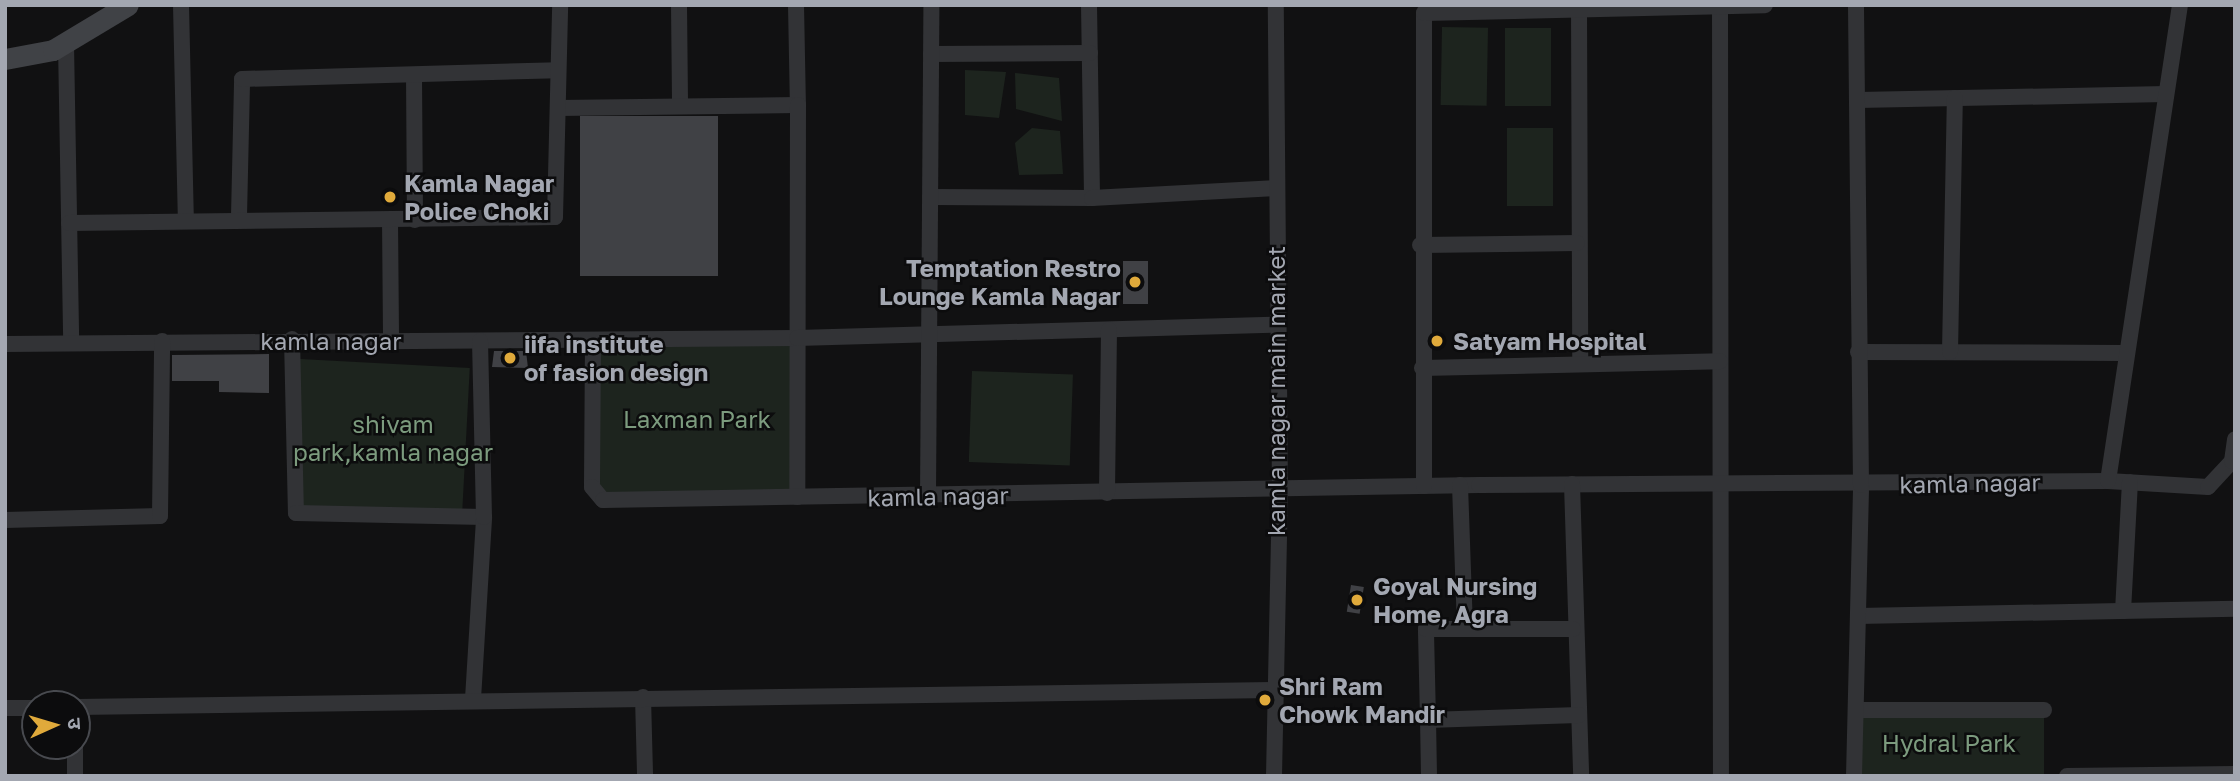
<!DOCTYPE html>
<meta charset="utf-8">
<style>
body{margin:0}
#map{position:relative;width:2240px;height:781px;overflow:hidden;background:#111112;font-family:"Golos Text","Noto Sans Devanagari",sans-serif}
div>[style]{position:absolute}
.green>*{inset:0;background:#1d241e;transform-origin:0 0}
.building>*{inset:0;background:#404145;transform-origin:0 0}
.street>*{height:16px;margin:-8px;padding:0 8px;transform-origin:8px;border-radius:8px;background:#323336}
.secondary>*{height:21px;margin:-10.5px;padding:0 10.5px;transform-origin:10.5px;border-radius:10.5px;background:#404246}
.dots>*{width:19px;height:19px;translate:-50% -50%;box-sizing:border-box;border:4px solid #0c0c0d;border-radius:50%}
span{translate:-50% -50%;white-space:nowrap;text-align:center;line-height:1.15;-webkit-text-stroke:5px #0c0c0d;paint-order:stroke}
.poi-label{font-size:24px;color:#a3a7b1;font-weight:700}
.left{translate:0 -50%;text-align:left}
.right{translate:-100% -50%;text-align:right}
.street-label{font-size:24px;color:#a3a7b1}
.park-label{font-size:24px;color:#7c9b7e}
.frame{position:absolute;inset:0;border:7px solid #a3a7b1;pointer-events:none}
.north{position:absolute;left:21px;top:690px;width:70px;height:70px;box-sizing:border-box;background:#0c0c0d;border:2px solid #484a4f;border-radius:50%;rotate:86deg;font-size:19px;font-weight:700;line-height:28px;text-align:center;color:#a3a7b1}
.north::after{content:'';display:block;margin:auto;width:24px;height:32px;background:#e0aa3b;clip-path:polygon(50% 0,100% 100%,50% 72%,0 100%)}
</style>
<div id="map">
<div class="green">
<div style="left:1442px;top:27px;width:46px;height:78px;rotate:1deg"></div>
<div style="left:1505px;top:28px;width:46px;height:78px"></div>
<div style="clip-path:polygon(965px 70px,1006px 72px,999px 118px,965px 115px)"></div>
<div style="clip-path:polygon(1015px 73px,1059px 78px,1062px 121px,1016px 109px)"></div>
<div style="clip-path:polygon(1032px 128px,1060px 131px,1063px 174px,1019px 175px,1015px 143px)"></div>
<div style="left:1507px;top:128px;width:46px;height:78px"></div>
<div style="left:797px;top:338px;width:159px;height:204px;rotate:90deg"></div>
<div style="left:300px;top:359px;width:170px;height:147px;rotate:3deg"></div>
<div style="left:972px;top:371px;width:101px;height:91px;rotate:2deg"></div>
<div style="left:1856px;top:710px;width:188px;height:66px"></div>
</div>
<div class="building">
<div style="left:718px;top:116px;width:160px;height:138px;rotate:90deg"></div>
<div style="left:1123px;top:261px;width:25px;height:43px"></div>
<div style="clip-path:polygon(494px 351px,526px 351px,528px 368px,492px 367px)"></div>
<div style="clip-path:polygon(269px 354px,269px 393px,219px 392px,219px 381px,172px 381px,172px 355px)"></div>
<div style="left:1351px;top:585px;width:13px;height:27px;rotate:9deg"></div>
</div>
<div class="street">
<div style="left:181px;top:5px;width:213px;rotate:88.7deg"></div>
<div style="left:679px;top:5px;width:99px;rotate:89.4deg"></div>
<div style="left:796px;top:5px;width:100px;rotate:88.9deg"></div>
<div style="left:1089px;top:5px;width:193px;rotate:89.1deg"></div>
<div style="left:1720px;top:5px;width:771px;rotate:89.93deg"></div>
<div style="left:1579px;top:7px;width:356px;rotate:89.8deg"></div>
<div style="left:66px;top:44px;width:299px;rotate:89deg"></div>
<div style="left:931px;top:54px;width:159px;rotate:-0.4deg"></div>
<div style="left:414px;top:75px;width:145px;rotate:89.6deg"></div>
<div style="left:1858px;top:100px;width:308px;rotate:-1.1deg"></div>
<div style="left:558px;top:108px;width:240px;rotate:-0.7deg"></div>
<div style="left:798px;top:105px;width:392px;rotate:90.1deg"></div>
<div style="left:931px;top:197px;width:161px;rotate:0.4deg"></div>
<div style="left:1092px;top:198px;width:182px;rotate:-3.1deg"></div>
<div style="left:239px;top:216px;width:137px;rotate:-88.7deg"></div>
<div style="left:242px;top:79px;width:315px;rotate:-1.6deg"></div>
<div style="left:390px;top:220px;width:122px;rotate:89.5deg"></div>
<div style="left:69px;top:223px;width:486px;rotate:-0.7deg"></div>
<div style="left:555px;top:217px;width:212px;rotate:-88.6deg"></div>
<div style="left:1420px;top:245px;width:157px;rotate:-0.7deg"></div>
<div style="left:292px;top:339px;width:174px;rotate:88.7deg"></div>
<div style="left:296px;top:513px;width:188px;rotate:1.2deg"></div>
<div style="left:593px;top:340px;width:147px;rotate:90.4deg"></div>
<div style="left:592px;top:487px;width:17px;rotate:50deg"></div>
<div style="left:603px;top:500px;width:876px;rotate:-0.98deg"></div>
<div style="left:1479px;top:485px;width:629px;rotate:-0.36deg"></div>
<div style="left:2108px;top:481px;width:100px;rotate:3.4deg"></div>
<div style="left:2208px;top:487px;width:35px;rotate:-47deg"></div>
<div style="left:2232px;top:461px;width:22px;rotate:-82deg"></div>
<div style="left:5px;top:344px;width:792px;rotate:-0.43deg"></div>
<div style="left:797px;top:338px;width:480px;rotate:-1.6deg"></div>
<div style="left:1858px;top:352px;width:265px;rotate:0.2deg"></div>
<div style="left:1950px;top:352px;width:254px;rotate:-88.9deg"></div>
<div style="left:1422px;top:368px;width:298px;rotate:-1.3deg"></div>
<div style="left:2108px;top:481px;width:481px;rotate:-81.4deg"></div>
<div style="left:1572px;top:484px;width:292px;rotate:88.2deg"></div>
<div style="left:1460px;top:485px;width:144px;rotate:88deg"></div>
<div style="left:1424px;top:486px;width:473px;rotate:-90deg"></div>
<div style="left:1424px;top:13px;width:341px;rotate:-1.3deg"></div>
<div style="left:1107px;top:493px;width:163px;rotate:-89.3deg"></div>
<div style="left:928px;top:496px;width:491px;rotate:-89.6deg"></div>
<div style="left:5px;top:520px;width:155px;rotate:-1.5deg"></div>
<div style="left:160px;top:516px;width:175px;rotate:-89.3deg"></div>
<div style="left:2123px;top:611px;width:129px;rotate:-86.9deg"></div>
<div style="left:1858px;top:616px;width:377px;rotate:-1.1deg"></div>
<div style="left:643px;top:697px;width:79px;rotate:88.5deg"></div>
<div style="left:473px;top:699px;width:182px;rotate:-86.5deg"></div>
<div style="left:484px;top:517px;width:176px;rotate:-91.3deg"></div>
<div style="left:77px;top:707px;width:1197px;rotate:-0.81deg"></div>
<div style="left:5px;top:708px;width:30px"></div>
<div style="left:1856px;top:710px;width:188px"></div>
<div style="left:1428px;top:720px;width:91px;rotate:-91.3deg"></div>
<div style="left:1426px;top:629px;width:147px"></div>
<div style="left:75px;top:776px;width:30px;rotate:-90deg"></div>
<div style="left:1274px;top:776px;width:285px;rotate:-88.8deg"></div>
<div style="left:1280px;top:491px;width:486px;rotate:-90.5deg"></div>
<div style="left:1429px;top:776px;width:56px;rotate:-91deg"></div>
<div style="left:1428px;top:720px;width:151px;rotate:-1.9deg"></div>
<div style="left:1854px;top:776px;width:291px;rotate:-88.6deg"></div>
<div style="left:1861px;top:485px;width:480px;rotate:-90.6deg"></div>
<div style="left:2067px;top:776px;width:168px;rotate:-0.7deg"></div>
</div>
<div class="secondary">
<div style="left:5px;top:59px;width:49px;rotate:-10.6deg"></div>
<div style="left:53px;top:50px;width:87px;rotate:-31deg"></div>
</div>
<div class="dots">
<div style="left:390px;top:197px;background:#e0aa3b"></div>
<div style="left:1135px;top:282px;background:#e0aa3b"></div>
<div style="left:1437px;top:341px;background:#e0aa3b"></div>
<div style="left:510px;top:358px;background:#e0aa3b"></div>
<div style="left:1357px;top:600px;background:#e0aa3b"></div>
<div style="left:1265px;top:700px;background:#e0aa3b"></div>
</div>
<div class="poi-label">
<span class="left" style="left:404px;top:197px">Kamla Nagar<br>Police Choki</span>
<span class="right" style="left:1121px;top:282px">Temptation Restro<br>Lounge Kamla Nagar</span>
<span class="left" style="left:1453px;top:341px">Satyam Hospital</span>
<span class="left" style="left:524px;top:358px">iifa institute<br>of fasion design</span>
<span class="left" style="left:1373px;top:600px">Goyal Nursing<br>Home, Agra</span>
<span class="left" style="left:1279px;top:700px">Shri Ram<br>Chowk Mandir</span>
</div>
<div class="street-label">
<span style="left:331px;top:341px">kamla nagar</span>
<span style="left:1276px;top:391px;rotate:-90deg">kamla nagar main market</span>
<span style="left:1970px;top:483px;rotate:-1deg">kamla nagar</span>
<span style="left:938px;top:496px;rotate:-1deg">kamla nagar</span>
</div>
<div class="park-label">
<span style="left:697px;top:419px">Laxman Park</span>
<span style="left:393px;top:438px">shivam<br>park,kamla nagar</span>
<span style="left:1949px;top:743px">Hydral Park</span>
</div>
<div class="frame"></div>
<div class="north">उ</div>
</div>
